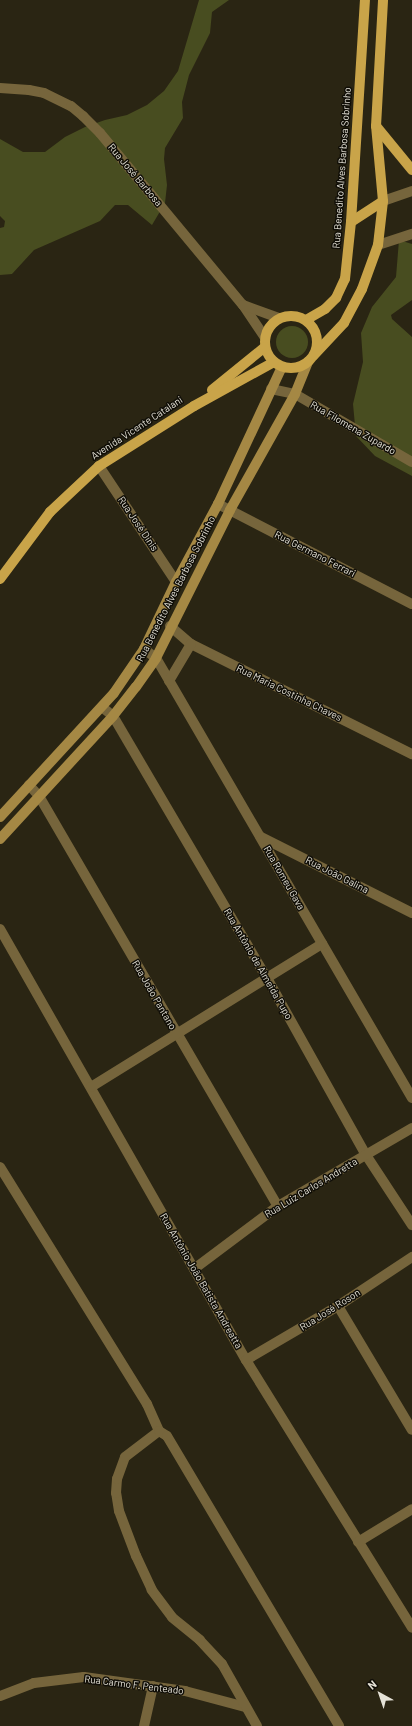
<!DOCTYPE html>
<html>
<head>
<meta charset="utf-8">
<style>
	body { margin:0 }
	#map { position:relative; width:412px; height:1726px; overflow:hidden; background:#2a2513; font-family:Barlow,sans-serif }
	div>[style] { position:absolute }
	.green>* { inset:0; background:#484d20 }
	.round { border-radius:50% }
	.street>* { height:10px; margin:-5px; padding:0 5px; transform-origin:5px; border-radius:5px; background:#76653c }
	.secondary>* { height:10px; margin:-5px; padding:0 5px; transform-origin:5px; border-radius:5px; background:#a58844 }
	.primary>* { height:10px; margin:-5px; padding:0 5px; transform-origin:5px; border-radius:5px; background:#c9a449 }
	.primary>.ring { margin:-5px; padding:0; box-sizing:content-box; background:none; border:10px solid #c9a449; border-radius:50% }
	span { translate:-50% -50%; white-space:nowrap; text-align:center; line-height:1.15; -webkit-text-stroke:3px #100e07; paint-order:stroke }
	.street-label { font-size:10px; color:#e5e2d7 }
	.north { position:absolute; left:360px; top:1674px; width:40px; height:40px; -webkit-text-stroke:3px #100e07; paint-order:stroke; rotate:320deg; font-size:11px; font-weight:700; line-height:16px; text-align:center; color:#e5e2d7 }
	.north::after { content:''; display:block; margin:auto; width:14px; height:18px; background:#e5e2d7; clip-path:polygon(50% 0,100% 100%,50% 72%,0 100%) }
</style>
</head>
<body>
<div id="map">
	<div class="green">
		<i style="clip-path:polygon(199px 0,229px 0,212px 12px,210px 33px,189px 75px,182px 102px,183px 118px,165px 148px,164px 159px,167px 185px,165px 203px,152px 225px,128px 205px,115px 205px,100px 221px,34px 250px,12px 274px,0 275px,0 228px,4px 227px,5px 221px,0 216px,0 139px,23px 152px,45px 152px,65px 137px,85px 127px,105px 120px,127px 115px,147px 105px,164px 91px,178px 71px)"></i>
		<i style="clip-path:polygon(399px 240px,412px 244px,412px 300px,391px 315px,392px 319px,412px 337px,412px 476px,375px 456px,356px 436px,353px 404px,363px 362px,361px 333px,372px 307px,396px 277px)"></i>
		<i class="round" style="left:276px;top:326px;width:32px;height:32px"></i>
	</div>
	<div class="street">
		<i style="left:0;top:88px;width:29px;rotate:4deg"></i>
		<i style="left:29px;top:90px;width:15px;rotate:11deg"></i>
		<i style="left:44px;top:93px;width:30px;rotate:26deg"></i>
		<i style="left:71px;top:106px;width:16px;rotate:40deg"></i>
		<i style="left:83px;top:116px;width:24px;rotate:45deg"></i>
		<i style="left:100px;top:133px;width:224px;rotate:50.3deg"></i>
		<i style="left:243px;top:305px;width:40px;rotate:56deg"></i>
		<i style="left:383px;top:201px;width:31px;rotate:-19deg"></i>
		<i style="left:378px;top:245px;width:36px;rotate:-18deg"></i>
		<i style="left:243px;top:305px;width:38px;rotate:20deg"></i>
		<i style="left:271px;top:389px;width:25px;rotate:12deg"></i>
		<i style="left:295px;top:394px;width:135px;rotate:30.2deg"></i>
		<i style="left:99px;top:466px;width:139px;rotate:56.4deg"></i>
		<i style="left:218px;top:504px;width:218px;rotate:27.3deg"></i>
		<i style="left:170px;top:626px;width:28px;rotate:41deg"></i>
		<i style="left:191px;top:644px;width:247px;rotate:26.5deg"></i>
		<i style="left:144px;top:649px;width:15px;rotate:37deg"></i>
		<i style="left:156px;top:658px;width:509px;rotate:59.81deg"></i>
		<i style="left:169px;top:681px;width:43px;rotate:-59.3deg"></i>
		<i style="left:102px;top:707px;width:14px;rotate:39deg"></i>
		<i style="left:113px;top:716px;width:304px;rotate:59.6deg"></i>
		<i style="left:267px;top:978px;width:203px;rotate:60.8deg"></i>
		<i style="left:366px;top:1155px;width:84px;rotate:56.7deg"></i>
		<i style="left:29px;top:785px;width:15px;rotate:48deg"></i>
		<i style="left:39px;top:796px;width:475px;rotate:59.8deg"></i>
		<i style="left:261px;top:837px;width:169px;rotate:26.7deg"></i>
		<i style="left:0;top:929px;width:496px;rotate:60.3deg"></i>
		<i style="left:246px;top:1360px;width:315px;rotate:58.2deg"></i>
		<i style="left:91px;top:1087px;width:272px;rotate:-31.8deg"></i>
		<i style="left:0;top:1167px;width:279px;rotate:58.2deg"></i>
		<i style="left:147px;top:1404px;width:30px;rotate:66deg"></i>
		<i style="left:194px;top:1269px;width:105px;rotate:-36.9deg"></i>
		<i style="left:278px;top:1206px;width:155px;rotate:-30.2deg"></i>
		<i style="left:338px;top:1306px;width:144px;rotate:59.2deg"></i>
		<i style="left:246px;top:1360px;width:107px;rotate:-30.4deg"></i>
		<i style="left:338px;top:1306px;width:89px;rotate:-33.5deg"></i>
		<i style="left:358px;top:1542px;width:63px;rotate:-31.4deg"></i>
		<i style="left:0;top:1696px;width:36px;rotate:-21deg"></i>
		<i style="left:34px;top:1683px;width:50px;rotate:-6.8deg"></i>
		<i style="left:84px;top:1677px;width:102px;rotate:7.9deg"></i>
		<i style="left:185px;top:1691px;width:62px;rotate:14.9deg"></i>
		<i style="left:144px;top:1726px;width:41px;rotate:-77.3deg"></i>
		<i style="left:257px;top:1726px;width:71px;rotate:-119.4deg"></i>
		<i style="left:222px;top:1664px;width:33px;rotate:-133deg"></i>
		<i style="left:200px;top:1640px;width:36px;rotate:-141deg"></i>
		<i style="left:172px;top:1617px;width:34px;rotate:-127deg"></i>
		<i style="left:152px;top:1590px;width:38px;rotate:-115deg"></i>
		<i style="left:136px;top:1556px;width:48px;rotate:-110.7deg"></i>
		<i style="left:119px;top:1511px;width:18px;rotate:-99deg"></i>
		<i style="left:116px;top:1493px;width:14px;rotate:-86deg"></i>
		<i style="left:117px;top:1479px;width:23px;rotate:-70deg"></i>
		<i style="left:125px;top:1457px;width:43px;rotate:-37.4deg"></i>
		<i style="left:159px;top:1431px;width:9px;rotate:32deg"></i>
		<i style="left:167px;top:1436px;width:337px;rotate:59.3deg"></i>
	</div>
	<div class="secondary">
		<i style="left:0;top:817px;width:168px;rotate:-47.4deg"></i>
		<i style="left:114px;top:693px;width:53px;rotate:-55.7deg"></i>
		<i style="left:144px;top:649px;width:74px;rotate:-64.5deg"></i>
		<i style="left:176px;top:582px;width:89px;rotate:-61.7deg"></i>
		<i style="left:218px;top:504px;width:151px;rotate:-65deg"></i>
		<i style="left:0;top:839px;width:167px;rotate:-47.4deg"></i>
		<i style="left:113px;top:716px;width:37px;rotate:-52deg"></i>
		<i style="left:136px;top:687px;width:35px;rotate:-55deg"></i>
		<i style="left:156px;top:658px;width:165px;rotate:-63.4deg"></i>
		<i style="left:230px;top:510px;width:133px;rotate:-60.7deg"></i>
		<i style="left:295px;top:394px;width:35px;rotate:-68deg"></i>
	</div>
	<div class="primary">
		<i style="left:376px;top:126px;width:57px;rotate:50.7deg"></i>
		<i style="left:351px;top:222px;width:38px;rotate:-33deg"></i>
		<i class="ring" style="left:265px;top:316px;width:42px;height:42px"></i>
		<i style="left:306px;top:320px;width:22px;rotate:-30deg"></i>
		<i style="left:325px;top:309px;width:16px;rotate:-45deg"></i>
		<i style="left:336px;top:298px;width:21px;rotate:-65deg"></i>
		<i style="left:345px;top:279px;width:57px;rotate:-84deg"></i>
		<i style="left:351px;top:222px;width:222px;rotate:-86.4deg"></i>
		<i style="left:314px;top:355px;width:44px;rotate:-46.8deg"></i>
		<i style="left:344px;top:323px;width:38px;rotate:-62deg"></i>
		<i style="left:362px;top:289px;width:47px;rotate:-70deg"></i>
		<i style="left:378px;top:245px;width:44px;rotate:-83.5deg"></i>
		<i style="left:383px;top:201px;width:75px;rotate:-95.3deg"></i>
		<i style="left:376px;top:126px;width:126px;rotate:-86.8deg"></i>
		<i style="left:212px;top:390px;width:68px;rotate:-39.1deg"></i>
		<i style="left:0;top:579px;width:84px;rotate:-53.3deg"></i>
		<i style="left:50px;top:512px;width:67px;rotate:-43.2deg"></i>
		<i style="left:99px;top:466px;width:112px;rotate:-32.3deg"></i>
		<i style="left:194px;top:406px;width:91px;rotate:-28.8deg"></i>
	</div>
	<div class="street-label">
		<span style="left:342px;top:168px;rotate:-86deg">Rua Benedito Alves Barbosa Sobrinho</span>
		<span style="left:135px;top:175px;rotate:50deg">Rua José Barbosa</span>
		<span style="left:137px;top:428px;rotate:-33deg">Avenida Vicente Catalani</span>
		<span style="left:353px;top:428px;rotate:30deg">Rua Filomena Zupardo</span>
		<span style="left:138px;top:524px;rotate:56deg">Rua José Dinis</span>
		<span style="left:315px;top:554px;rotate:27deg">Rua Germano Ferrari</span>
		<span style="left:176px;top:589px;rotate:-63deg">Rua Benedito Alves Barbosa Sobrinho</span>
		<span style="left:289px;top:693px;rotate:26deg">Rua Maria Costinha Chaves</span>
		<span style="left:337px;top:875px;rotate:27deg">Rua João Galina</span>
		<span style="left:284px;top:878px;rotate:60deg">Rua Romeu Gava</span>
		<span style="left:258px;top:964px;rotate:60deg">Rua Antônio de Almeida Pupo</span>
		<span style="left:154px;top:995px;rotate:60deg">Rua João Pantano</span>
		<span style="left:311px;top:1188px;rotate:-31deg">Rua Luiz Carlos Andretta</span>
		<span style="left:201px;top:1281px;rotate:60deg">Rua Antônio João Batista Andreatta</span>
		<span style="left:330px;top:1310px;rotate:-32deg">Rua José Roson</span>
		<span style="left:134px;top:1685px;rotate:7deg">Rua Carmo F. Penteado</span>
	</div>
	<div class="north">N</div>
</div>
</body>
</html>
